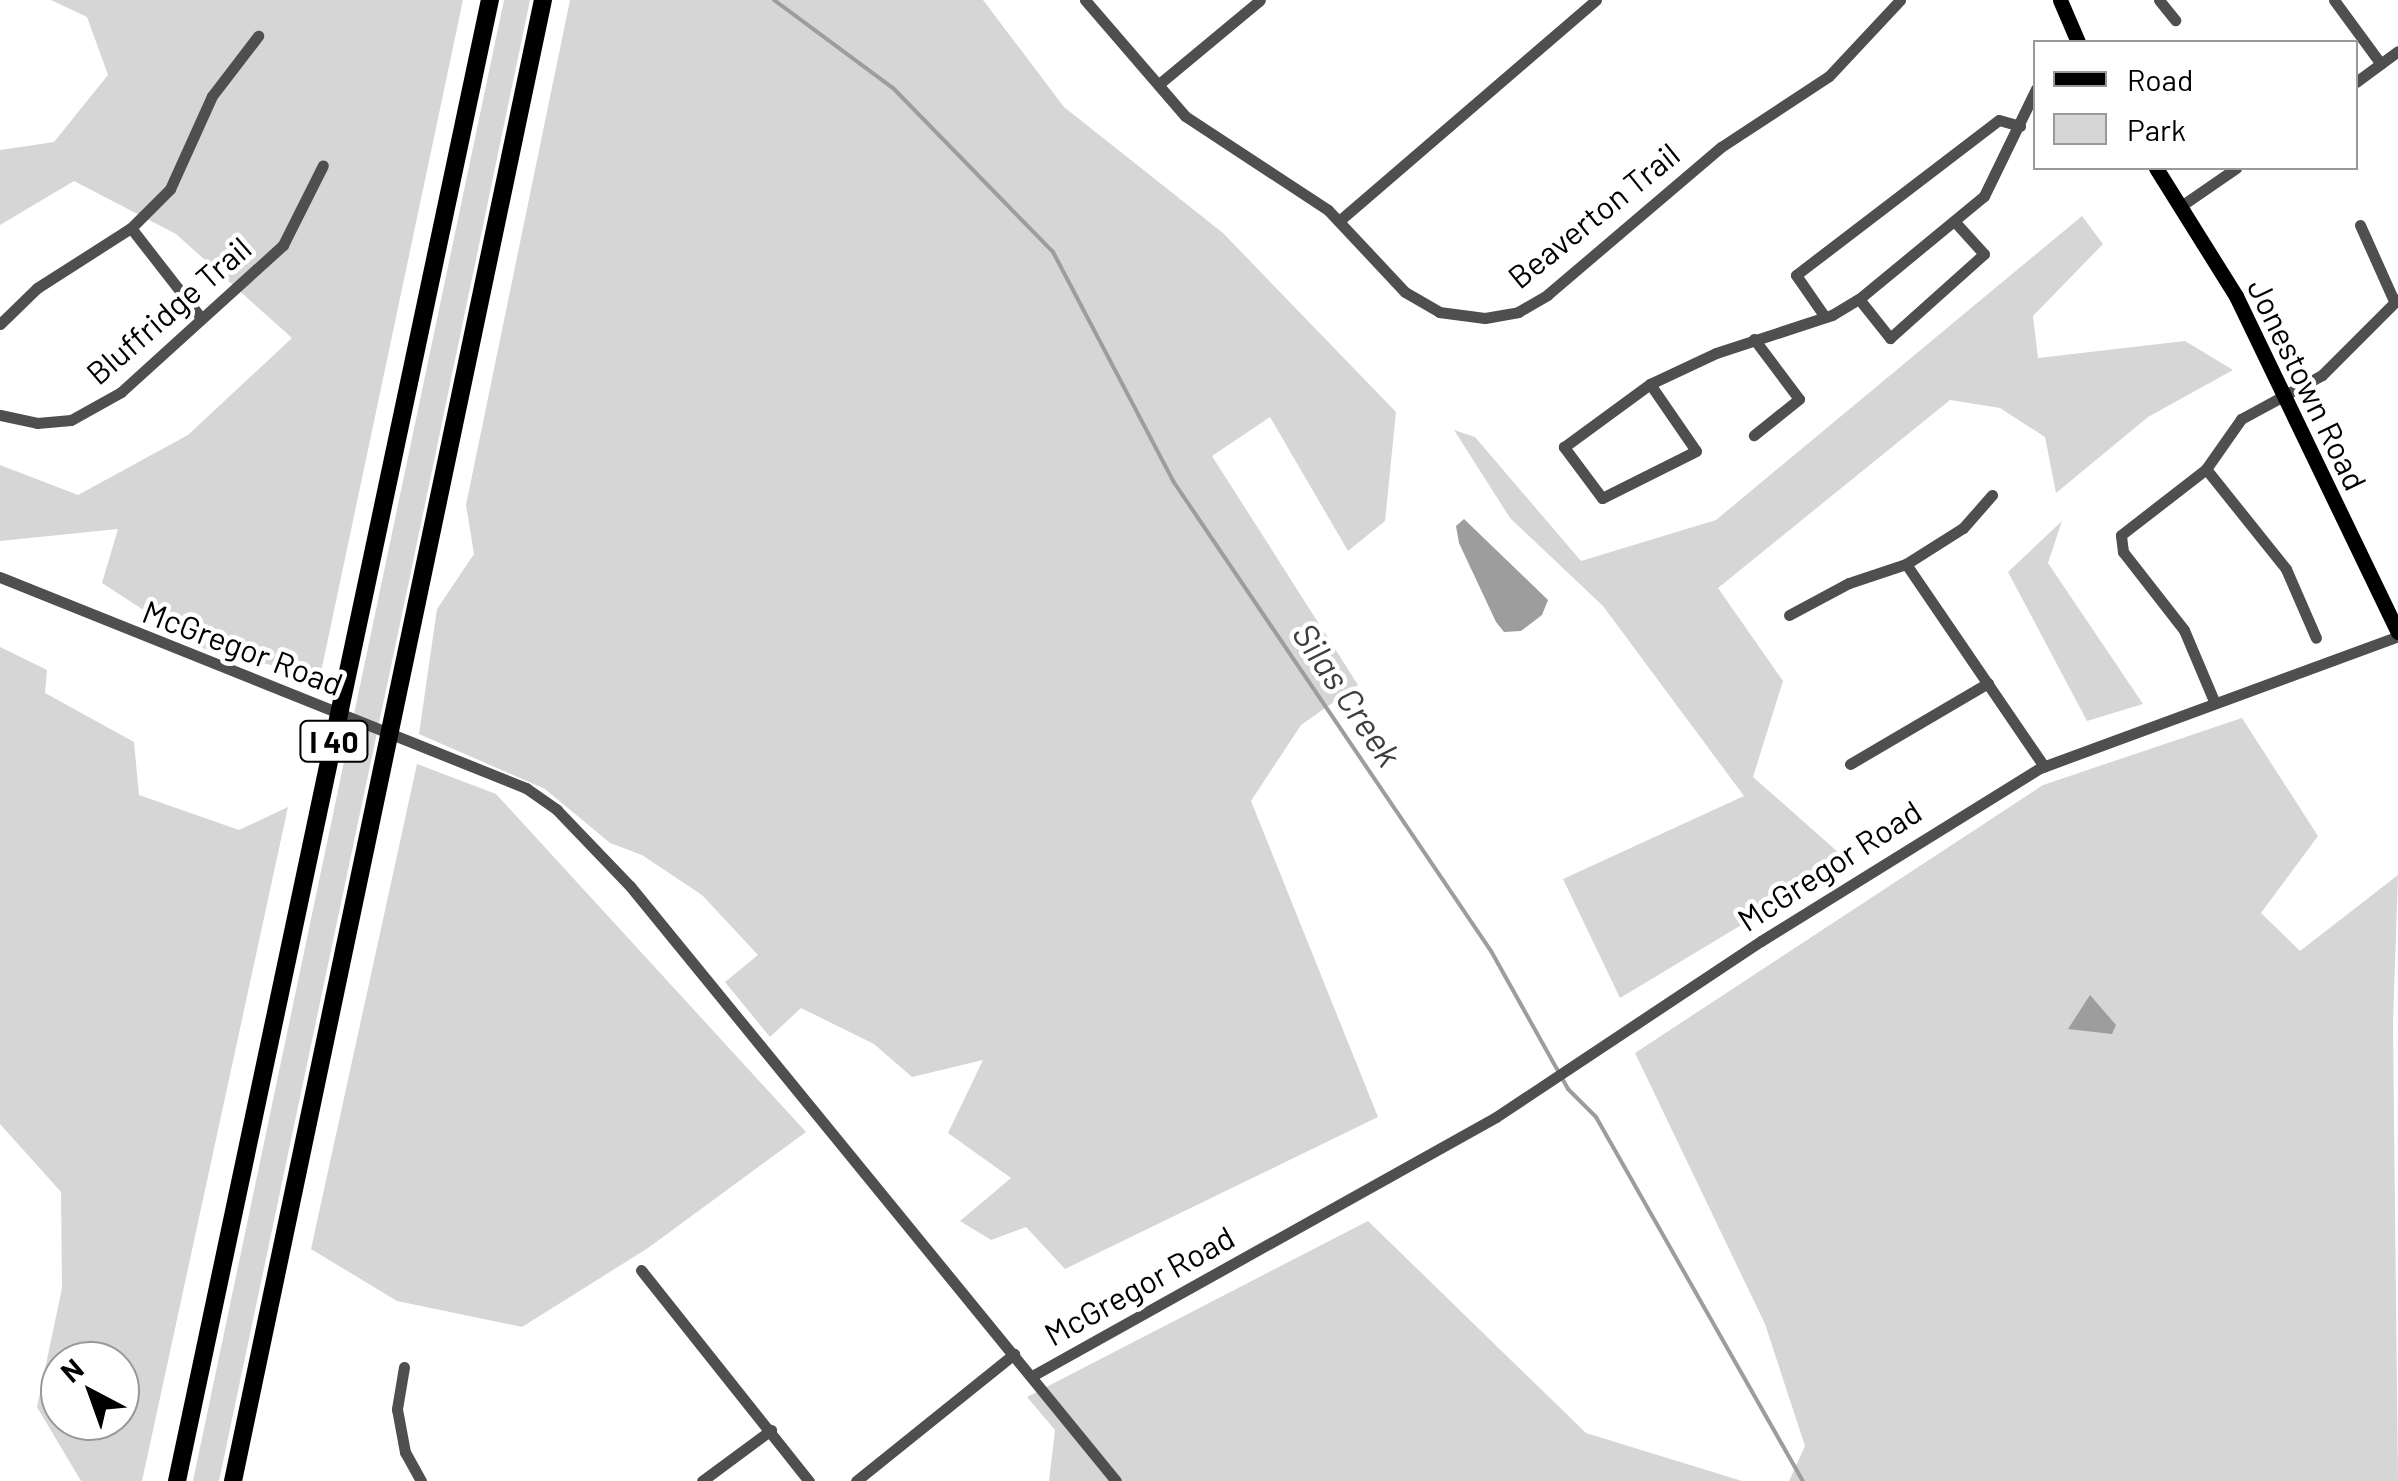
<!DOCTYPE html>
<html>
<head>
<meta charset="utf-8">
<style>
	body { margin:0 }
	#map { position:relative; width:2398px; height:1481px; overflow:hidden; background:#fff; font-family:Barlow,sans-serif }
	div>[style] { position:absolute }
	.green>* { inset:0; background:#d6d6d6 }
	.water>* { inset:0; background:#9d9d9d }
	.stream>* { height:4px; margin:-2px; padding:0 2px; transform-origin:2px; border-radius:2px; background:#9d9d9d }
	.minor>* { height:11px; margin:-5.5px; padding:0 5.5px; transform-origin:5.5px; border-radius:5.5px; background:#4f4f4f }
	.major>* { height:15px; margin:-7.5px; padding:0 7.5px; transform-origin:7.5px; border-radius:7.5px; background:#000 }
	.highway>* { height:18px; margin:-9px; padding:0 9px; transform-origin:9px; border-radius:9px; background:#000 }
	span { translate:-50% -50%; white-space:nowrap; text-align:center; line-height:1.15; -webkit-text-stroke:9px #fff; paint-order:stroke }
	.shield-label span { padding:2px 8px; background:#fff; border:2px solid; border-radius:8px; -webkit-text-stroke-width:0 }
	.shield-label { font-size:30px; color:#000; font-weight:700 }
	.street-label { font-size:32px; color:#000 }
	.water-label { font-size:35px; color:#3e3e3e; font-style:italic }
	.legend { position:absolute; left:2033px; top:40px; width:325px; height:130px; box-sizing:border-box; background:#fff; border:2px solid #999; margin:0; padding:12px 18px; list-style:none; font-size:30px; color:#000 }
	.legend li { display:flex; align-items:center; gap:20px; height:50px }
	.legend b { width:50px; border:2px solid #999 }
	.north { position:absolute; left:40px; top:1341px; width:100px; height:100px; box-sizing:border-box; background:#fff; border:2px solid #999; border-radius:50%; rotate:319deg; font-size:28px; font-weight:700; line-height:40px; text-align:center; color:#000 }
	.north::after { content:''; display:block; margin:auto; width:35px; height:45px; background:#000; clip-path:polygon(50% 0,100% 100%,50% 72%,0 100%) }
</style>
</head>
<body>
<div id="map">
	<div class="green">
		<i style="clip-path:polygon(51px 0,463px 0,320px 677px,202px 648px,102px 583px,118px 529px,0 541px,0 465px,78px 495px,188px 435px,292px 338px,176px 234px,74px 181px,0 225px,0 150px,54px 142px,108px 75px,87px 17px)"></i>
		<i style="clip-path:polygon(504px 0,530px 0,409px 581px,219px 1481px,193px 1481px)"></i>
		<i style="clip-path:polygon(570px 0,983px 0,1064px 107px,1223px 233px,1396px 412px,1385px 521px,1348px 551px,1270px 417px,1212px 456px,1358px 685px,1301px 725px,1251px 801px,1378px 1117px,1065px 1269px,1026px 1227px,991px 1240px,960px 1221px,1011px 1178px,948px 1133px,983px 1060px,912px 1077px,874px 1044px,801px 1008px,770px 1037px,725px 982px,758px 955px,702px 895px,642px 855px,610px 843px,545px 789px,419px 734px,437px 609px,474px 554px,466px 505px)"></i>
		<i style="clip-path:polygon(2082px 216px,2103px 244px,2033px 316px,2038px 358px,2185px 341px,2233px 370px,2148px 417px,2056px 493px,2045px 437px,2000px 408px,1950px 400px,1718px 588px,1783px 681px,1753px 777px,1848px 861px,1620px 998px,1563px 879px,1744px 796px,1603px 606px,1510px 518px,1454px 430px,1475px 437px,1581px 561px,1716px 520px)"></i>
		<i style="clip-path:polygon(2062px 521px,2048px 563px,2143px 704px,2087px 721px,2008px 572px)"></i>
		<i style="clip-path:polygon(evenodd,0 647px,47px 670px,45px 693px,134px 742px,139px 795px,239px 830px,288px 807px,142px 1481px,81px 1481px,37px 1407px,62px 1288px,61px 1192px,0 1124px,0 647px,60px 1361px,120px 1361px,120px 1421px,60px 1421px,60px 1361px)"></i>
		<i style="clip-path:polygon(2242px 718px,2318px 836px,2261px 913px,2300px 951px,2398px 875px,2393px 1024px,2398px 1481px,1789px 1481px,1805px 1446px,1765px 1324px,1635px 1053px,2043px 785px)"></i>
		<i style="clip-path:polygon(417px 764px,496px 794px,806px 1132px,648px 1248px,522px 1327px,397px 1301px,311px 1249px)"></i>
		<i style="clip-path:polygon(1368px 1221px,1586px 1433px,1742px 1481px,1049px 1481px,1055px 1430px,1027px 1397px)"></i>
	</div>
	<div class="water">
		<i style="clip-path:polygon(1464px 519px,1548px 600px,1542px 615px,1521px 631px,1504px 632px,1496px 622px,1459px 543px,1456px 526px)"></i>
		<i style="clip-path:polygon(2090px 995px,2116px 1025px,2112px 1034px,2068px 1029px)"></i>
	</div>
	<div class="stream">
		<i style="left:774px;top:0;width:148px;rotate:36.5deg"></i>
		<i style="left:893px;top:88px;width:229px;rotate:45.7deg"></i>
		<i style="left:1053px;top:252px;width:259px;rotate:62.3deg"></i>
		<i style="left:1173px;top:481px;width:567px;rotate:55.92deg"></i>
		<i style="left:1491px;top:951px;width:158px;rotate:60.8deg"></i>
		<i style="left:1568px;top:1089px;width:40px;rotate:45deg"></i>
		<i style="left:1596px;top:1117px;width:419px;rotate:60.4deg"></i>
	</div>
	<div class="minor">
		<i style="left:1085px;top:0;width:153px;rotate:49.2deg"></i>
		<i style="left:1185px;top:116px;width:171px;rotate:33.3deg"></i>
		<i style="left:1328px;top:210px;width:112px;rotate:46.8deg"></i>
		<i style="left:1405px;top:292px;width:39px;rotate:30deg"></i>
		<i style="left:1439px;top:312px;width:46px;rotate:7.4deg"></i>
		<i style="left:1485px;top:318px;width:34px;rotate:-10deg"></i>
		<i style="left:1518px;top:312px;width:34px;rotate:-30deg"></i>
		<i style="left:1547px;top:295px;width:228px;rotate:-40.4deg"></i>
		<i style="left:1721px;top:147px;width:129px;rotate:-33.3deg"></i>
		<i style="left:1829px;top:76px;width:104px;rotate:-46.9deg"></i>
		<i style="left:2159px;top:0;width:26px;rotate:51deg"></i>
		<i style="left:2334px;top:0;width:79px;rotate:53.7deg"></i>
		<i style="left:2356px;top:82px;width:52px;rotate:-36.4deg"></i>
		<i style="left:1159px;top:84px;width:131px;rotate:-39.7deg"></i>
		<i style="left:2181px;top:206px;width:67px;rotate:-34.6deg"></i>
		<i style="left:1339px;top:221px;width:339px;rotate:-40.7deg"></i>
		<i style="left:2360px;top:225px;width:83px;rotate:65.9deg"></i>
		<i style="left:131px;top:228px;width:114px;rotate:52.1deg"></i>
		<i style="left:1859px;top:299px;width:50px;rotate:51.5deg"></i>
		<i style="left:1890px;top:338px;width:126px;rotate:-41.8deg"></i>
		<i style="left:1984px;top:254px;width:43px;rotate:-132.2deg"></i>
		<i style="left:1825px;top:317px;width:51px;rotate:-124.6deg"></i>
		<i style="left:1796px;top:275px;width:255px;rotate:-37.4deg"></i>
		<i style="left:1999px;top:120px;width:22px;rotate:16deg"></i>
		<i style="left:0;top:324px;width:52px;rotate:-44.2deg"></i>
		<i style="left:37px;top:288px;width:112px;rotate:-32.6deg"></i>
		<i style="left:131px;top:228px;width:55px;rotate:-45deg"></i>
		<i style="left:170px;top:189px;width:102px;rotate:-65.7deg"></i>
		<i style="left:212px;top:96px;width:76px;rotate:-52.5deg"></i>
		<i style="left:1754px;top:339px;width:75px;rotate:53.1deg"></i>
		<i style="left:1799px;top:399px;width:58px;rotate:141.3deg"></i>
		<i style="left:1650px;top:384px;width:73px;rotate:-25.2deg"></i>
		<i style="left:1716px;top:353px;width:122px;rotate:-18.1deg"></i>
		<i style="left:1832px;top:315px;width:31px;rotate:-31deg"></i>
		<i style="left:1859px;top:299px;width:162px;rotate:-39.5deg"></i>
		<i style="left:1984px;top:196px;width:119px;rotate:-64.1deg"></i>
		<i style="left:1650px;top:384px;width:81px;rotate:55.5deg"></i>
		<i style="left:1696px;top:451px;width:105px;rotate:153.4deg"></i>
		<i style="left:1602px;top:498px;width:64px;rotate:-126.7deg"></i>
		<i style="left:1564px;top:447px;width:107px;rotate:-36.2deg"></i>
		<i style="left:0;top:415px;width:38px;rotate:12deg"></i>
		<i style="left:37px;top:423px;width:34px;rotate:-5deg"></i>
		<i style="left:71px;top:420px;width:57px;rotate:-29.2deg"></i>
		<i style="left:121px;top:392px;width:219px;rotate:-42.2deg"></i>
		<i style="left:283px;top:245px;width:89px;rotate:-63.4deg"></i>
		<i style="left:2206px;top:469px;width:128px;rotate:51.3deg"></i>
		<i style="left:2286px;top:569px;width:75px;rotate:66.5deg"></i>
		<i style="left:1906px;top:564px;width:245px;rotate:55.7deg"></i>
		<i style="left:0;top:577px;width:567px;rotate:21.86deg"></i>
		<i style="left:526px;top:788px;width:38px;rotate:35deg"></i>
		<i style="left:557px;top:810px;width:105px;rotate:46.2deg"></i>
		<i style="left:630px;top:886px;width:768px;rotate:50.76deg"></i>
		<i style="left:1789px;top:615px;width:68px;rotate:-28.1deg"></i>
		<i style="left:1849px;top:583px;width:60px;rotate:-18.4deg"></i>
		<i style="left:1906px;top:564px;width:67px;rotate:-32.3deg"></i>
		<i style="left:1963px;top:528px;width:44px;rotate:-48.7deg"></i>
		<i style="left:2214px;top:701px;width:77px;rotate:-112.9deg"></i>
		<i style="left:2184px;top:630px;width:99px;rotate:-128deg"></i>
		<i style="left:2123px;top:552px;width:17px;rotate:-97deg"></i>
		<i style="left:2121px;top:535px;width:108px;rotate:-37.8deg"></i>
		<i style="left:2206px;top:469px;width:61px;rotate:-55deg"></i>
		<i style="left:2241px;top:419px;width:92px;rotate:-28.5deg"></i>
		<i style="left:2322px;top:375px;width:107px;rotate:-45deg"></i>
		<i style="left:1850px;top:764px;width:160px;rotate:-30.4deg"></i>
		<i style="left:641px;top:1270px;width:270px;rotate:51.5deg"></i>
		<i style="left:404px;top:1367px;width:43px;rotate:99.5deg"></i>
		<i style="left:397px;top:1409px;width:44px;rotate:79.5deg"></i>
		<i style="left:405px;top:1452px;width:33px;rotate:61deg"></i>
		<i style="left:1032px;top:1376px;width:531px;rotate:-29.17deg"></i>
		<i style="left:1496px;top:1117px;width:318px;rotate:-33.6deg"></i>
		<i style="left:1761px;top:941px;width:328px;rotate:-31.8deg"></i>
		<i style="left:2040px;top:768px;width:382px;rotate:-20.2deg"></i>
		<i style="left:702px;top:1481px;width:86px;rotate:-36.5deg"></i>
		<i style="left:856px;top:1481px;width:203px;rotate:-38.8deg"></i>
	</div>
	<div class="major">
		<i style="left:2060px;top:0;width:46px;rotate:66.8deg"></i>
		<i style="left:2156px;top:168px;width:151px;rotate:58deg"></i>
		<i style="left:2236px;top:296px;width:373px;rotate:64.3deg"></i>
	</div>
	<div class="highway">
		<i style="left:177px;top:1481px;width:1514px;rotate:-78.07deg"></i>
		<i style="left:233px;top:1481px;width:1513px;rotate:-78.18deg"></i>
	</div>
	<div class="shield-label">
		<span style="left:334px;top:741px">I 40</span>
	</div>
	<div class="street-label">
		<span style="left:1593px;top:215px;rotate:-39deg">Beaverton Trail</span>
		<span style="left:168px;top:310px;rotate:-41deg">Bluffridge Trail</span>
		<span style="left:2308px;top:384px;rotate:64deg">Jonestown Road</span>
		<span style="left:243px;top:647px;rotate:21deg">McGregor Road</span>
		<span style="left:1829px;top:865px;rotate:-33deg">McGregor Road</span>
		<span style="left:1139px;top:1285px;rotate:-29deg">McGregor Road</span>
	</div>
	<div class="water-label">
		<span style="left:1348px;top:694px;rotate:56deg">Silas Creek</span>
	</div>
	<ul class="legend">
	<li><b style="height:12px;background:#000"></b>Road</li>
	<li><b style="height:28px;background:#d6d6d6"></b>Park</li>
	</ul>
	<div class="north">N</div>
</div>
</body>
</html>
